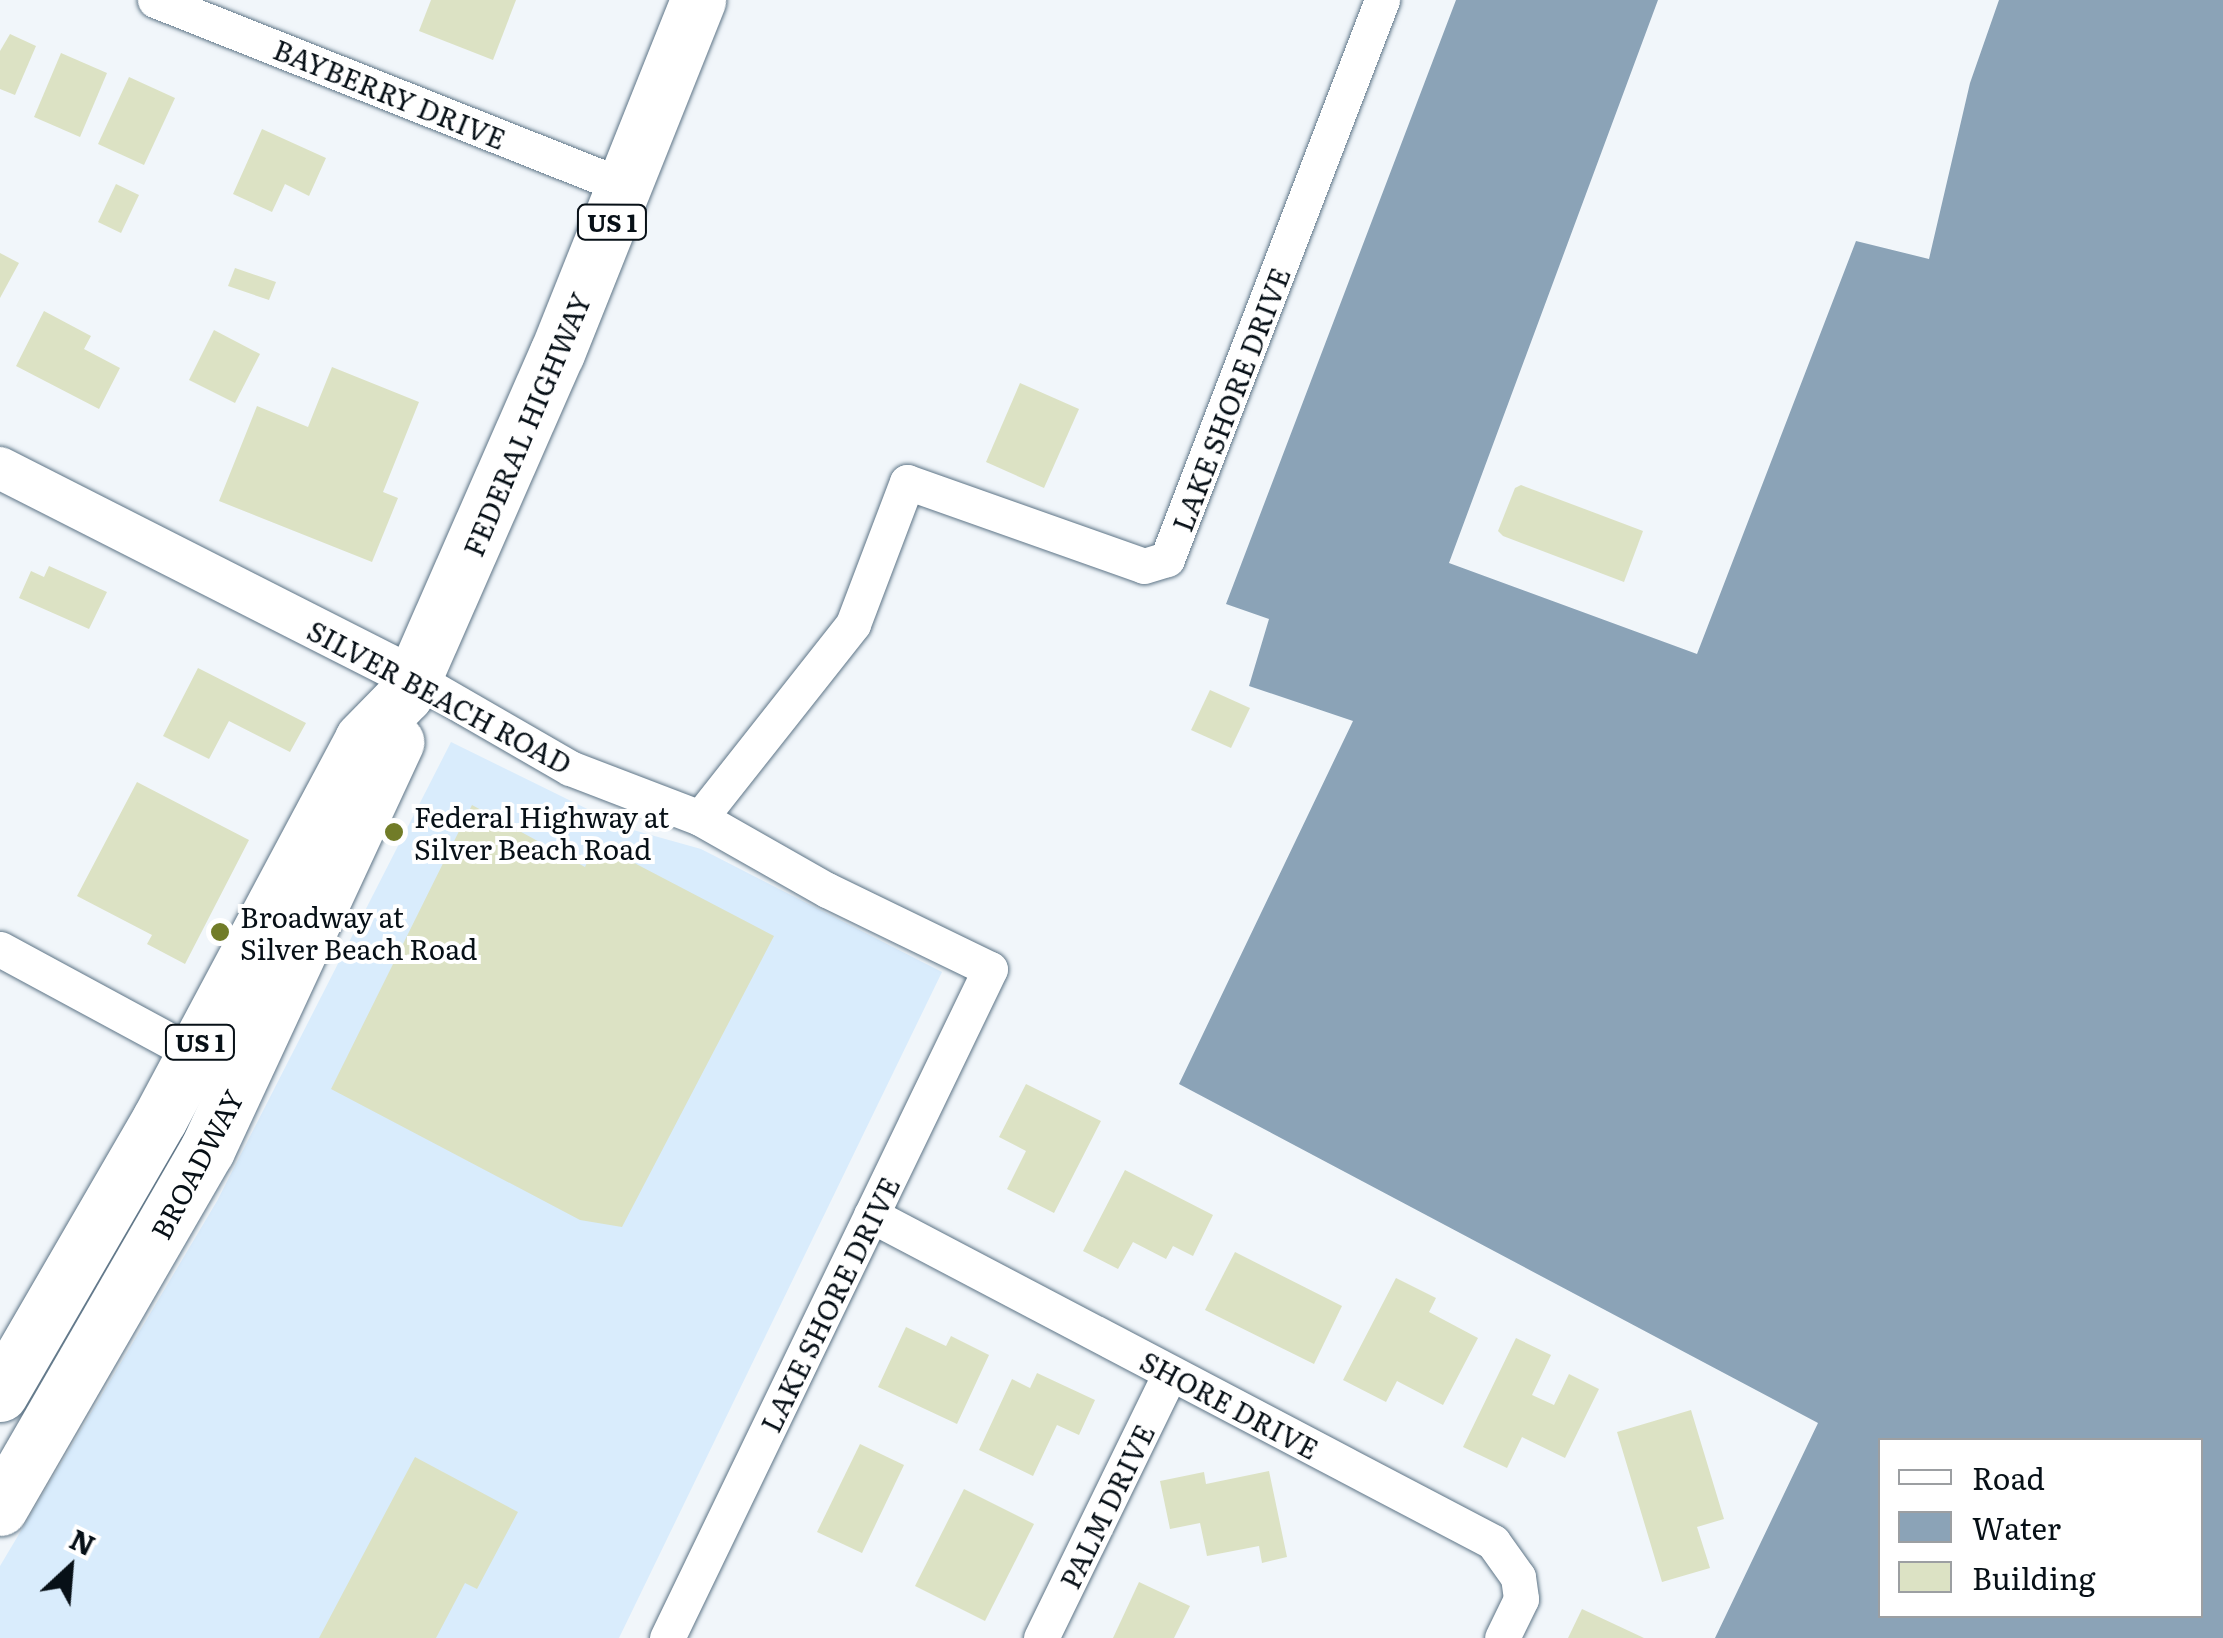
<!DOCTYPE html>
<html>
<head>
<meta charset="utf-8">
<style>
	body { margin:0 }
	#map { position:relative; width:2223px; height:1638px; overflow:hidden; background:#f1f6fa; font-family:Literata,serif }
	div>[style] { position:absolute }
	.built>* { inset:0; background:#d9ecfc }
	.water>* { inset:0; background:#8ba3b7 }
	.building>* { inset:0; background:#dce2c4 }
	.roads { filter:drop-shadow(0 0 2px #5e7587) drop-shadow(0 0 2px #5e7587) }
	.minor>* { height:35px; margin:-17.5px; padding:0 17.5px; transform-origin:17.5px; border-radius:17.5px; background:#fff }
	.tertiary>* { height:42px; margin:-21px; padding:0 21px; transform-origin:21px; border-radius:21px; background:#fff }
	.primary>* { height:55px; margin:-27.5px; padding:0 27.5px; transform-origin:27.5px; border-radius:27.5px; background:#fff }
	.dots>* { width:28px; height:28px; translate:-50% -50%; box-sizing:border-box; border:5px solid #fff; border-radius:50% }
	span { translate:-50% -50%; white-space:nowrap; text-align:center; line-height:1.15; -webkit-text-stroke:8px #fff; paint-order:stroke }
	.shield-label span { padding:2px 8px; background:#fff; border:2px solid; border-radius:8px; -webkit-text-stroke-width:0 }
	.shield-label { font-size:25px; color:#071017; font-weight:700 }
	.street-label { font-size:28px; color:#071017 }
	.poi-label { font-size:28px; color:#071017 }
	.left { translate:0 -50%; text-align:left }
	.legend { position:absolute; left:1878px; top:1438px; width:325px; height:180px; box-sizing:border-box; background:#fff; border:2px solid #9c9fa2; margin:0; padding:12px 18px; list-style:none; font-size:30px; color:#071017 }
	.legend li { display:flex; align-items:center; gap:20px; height:50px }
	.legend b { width:50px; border:2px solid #9c9fa2 }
	.north { position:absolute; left:20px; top:1518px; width:100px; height:100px; -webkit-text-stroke:8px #fff; paint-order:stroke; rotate:26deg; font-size:28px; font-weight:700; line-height:40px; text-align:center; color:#071017 }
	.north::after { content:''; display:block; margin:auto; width:35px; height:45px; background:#071017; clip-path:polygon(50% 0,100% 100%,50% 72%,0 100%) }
</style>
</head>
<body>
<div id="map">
	<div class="built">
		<i style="clip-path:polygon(451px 742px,626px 828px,701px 849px,942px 972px,619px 1638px,0 1638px,0 1566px,217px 1201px)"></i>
	</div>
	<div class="water">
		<i style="clip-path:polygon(evenodd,1456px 0,1658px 0,1449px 563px,1697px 654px,1856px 241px,1929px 259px,1970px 83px,1999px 0,2223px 0,2223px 1638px,1715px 1638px,1818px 1423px,1179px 1084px,1353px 721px,1249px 686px,1269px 619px,1226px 604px,1456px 0,1880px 1440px,2200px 1440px,2200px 1616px,1880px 1616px,1880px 1440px)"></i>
	</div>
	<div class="building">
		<i style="clip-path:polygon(431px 0,516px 0,493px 60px,419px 31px)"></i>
		<i style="clip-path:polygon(10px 34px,36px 46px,15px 95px,0 89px,0 51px)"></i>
		<i style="clip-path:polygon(61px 53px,107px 73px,80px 137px,34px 117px)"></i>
		<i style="clip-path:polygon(129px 77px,175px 98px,144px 165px,98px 144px)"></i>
		<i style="clip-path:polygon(262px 129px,326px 158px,309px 196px,285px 184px,272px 212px,233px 194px)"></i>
		<i style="clip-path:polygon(116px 184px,139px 195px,121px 233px,98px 222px)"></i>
		<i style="clip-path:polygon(0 253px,19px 263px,0 298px)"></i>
		<i style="clip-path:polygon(235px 268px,276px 282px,269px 300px,228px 286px)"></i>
		<i style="clip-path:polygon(44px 311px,91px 336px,84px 349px,120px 368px,99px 409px,16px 366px)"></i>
		<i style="clip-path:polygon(214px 330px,260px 354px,235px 403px,189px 380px)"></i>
		<i style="clip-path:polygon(332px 367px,419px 402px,383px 492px,398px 498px,372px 562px,219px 501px,257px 406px,308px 427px)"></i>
		<i style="clip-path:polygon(1020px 383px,1079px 409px,1044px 488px,986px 462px)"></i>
		<i style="clip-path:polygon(1521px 485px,1643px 531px,1624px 582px,1503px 536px,1498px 531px,1515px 488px)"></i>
		<i style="clip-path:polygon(49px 566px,107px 592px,89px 629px,19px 598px,31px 571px,44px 577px)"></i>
		<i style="clip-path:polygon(198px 668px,306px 723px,290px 752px,229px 721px,209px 759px,163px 736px)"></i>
		<i style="clip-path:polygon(1210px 690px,1250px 708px,1231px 748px,1191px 730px)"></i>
		<i style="clip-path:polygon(137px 782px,249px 840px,185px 964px,147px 944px,152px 935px,77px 896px)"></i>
		<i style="clip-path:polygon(472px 805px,585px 867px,596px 843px,774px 936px,622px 1227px,580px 1220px,331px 1089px)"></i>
		<i style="clip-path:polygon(1026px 1084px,1101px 1121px,1054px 1213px,1007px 1189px,1026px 1151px,999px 1137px)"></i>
		<i style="clip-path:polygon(1125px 1170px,1213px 1215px,1193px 1256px,1173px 1246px,1166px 1259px,1133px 1242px,1118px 1269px,1083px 1251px)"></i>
		<i style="clip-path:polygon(1235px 1252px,1342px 1306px,1314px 1364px,1205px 1310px)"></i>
		<i style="clip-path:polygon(1396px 1278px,1436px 1298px,1429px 1312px,1478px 1338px,1443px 1405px,1397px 1381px,1386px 1402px,1343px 1380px)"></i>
		<i style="clip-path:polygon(906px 1327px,946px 1346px,951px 1336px,989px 1355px,957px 1424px,878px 1387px)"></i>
		<i style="clip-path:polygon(1516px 1338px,1551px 1355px,1532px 1395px,1554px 1405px,1569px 1374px,1599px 1389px,1565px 1458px,1522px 1437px,1507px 1468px,1463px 1447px)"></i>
		<i style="clip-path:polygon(1037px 1373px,1095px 1400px,1079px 1435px,1057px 1425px,1033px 1476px,979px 1450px,1012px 1379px,1030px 1388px)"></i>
		<i style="clip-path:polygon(1691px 1410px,1724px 1519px,1697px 1527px,1710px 1568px,1662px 1582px,1617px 1432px)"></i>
		<i style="clip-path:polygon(860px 1444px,904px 1465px,862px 1553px,817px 1532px)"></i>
		<i style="clip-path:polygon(415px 1457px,518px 1512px,477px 1589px,465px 1583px,436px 1638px,319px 1638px)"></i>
		<i style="clip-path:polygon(1269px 1471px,1287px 1557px,1262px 1563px,1259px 1546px,1207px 1556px,1200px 1523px,1170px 1529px,1160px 1481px,1204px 1472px,1206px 1484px)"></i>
		<i style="clip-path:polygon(964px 1489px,1034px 1524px,985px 1621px,915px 1586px)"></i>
		<i style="clip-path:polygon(1139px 1582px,1190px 1606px,1174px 1638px,1113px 1638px)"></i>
		<i style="clip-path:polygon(1582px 1609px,1644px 1638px,1568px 1638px)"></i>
	</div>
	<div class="roads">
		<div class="minor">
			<i style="left:155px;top:0;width:507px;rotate:21.65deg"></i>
			<i style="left:414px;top:678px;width:180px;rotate:30deg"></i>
			<i style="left:570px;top:768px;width:139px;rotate:21deg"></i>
			<i style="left:700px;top:818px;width:146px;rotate:29.6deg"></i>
			<i style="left:827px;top:890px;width:181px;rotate:25.9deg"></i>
			<i style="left:990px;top:969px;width:743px;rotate:115.77deg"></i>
			<i style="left:700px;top:818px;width:247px;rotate:-51.7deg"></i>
			<i style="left:853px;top:624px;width:152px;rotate:-69.2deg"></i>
			<i style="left:907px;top:482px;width:251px;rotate:19.5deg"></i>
			<i style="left:1144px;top:566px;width:24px;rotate:-17deg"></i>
			<i style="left:1167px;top:559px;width:599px;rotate:-68.96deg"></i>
			<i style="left:0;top:949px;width:221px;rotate:28.4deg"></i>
			<i style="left:871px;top:1215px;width:703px;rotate:27.73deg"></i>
			<i style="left:1493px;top:1542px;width:43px;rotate:54.5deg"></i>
			<i style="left:1518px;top:1577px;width:22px;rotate:82deg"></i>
			<i style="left:1521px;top:1599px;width:43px;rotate:116deg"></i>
			<i style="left:1041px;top:1638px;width:295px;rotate:-64deg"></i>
		</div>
		<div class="tertiary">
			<i style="left:0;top:468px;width:464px;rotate:26.9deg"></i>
		</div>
		<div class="primary">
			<i style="left:0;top:1394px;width:319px;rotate:-59.9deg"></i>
			<i style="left:160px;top:1118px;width:429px;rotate:-61.9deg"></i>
			<i style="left:362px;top:739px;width:62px;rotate:-45.7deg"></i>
			<i style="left:405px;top:695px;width:19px;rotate:-62deg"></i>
			<i style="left:414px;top:678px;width:355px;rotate:-66.3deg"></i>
			<i style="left:557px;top:353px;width:380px;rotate:-68.2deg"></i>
			<i style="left:0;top:1508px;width:414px;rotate:-60deg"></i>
			<i style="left:207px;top:1150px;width:450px;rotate:-65.1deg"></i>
		</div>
	</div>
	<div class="dots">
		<i style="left:394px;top:832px;background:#717c28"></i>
		<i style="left:220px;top:932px;background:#717c28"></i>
	</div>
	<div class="shield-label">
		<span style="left:612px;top:222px">US 1</span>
		<span style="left:200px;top:1042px">US 1</span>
	</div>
	<div class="street-label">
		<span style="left:390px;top:93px;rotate:22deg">BAYBERRY DRIVE</span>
		<span style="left:1230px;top:399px;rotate:-69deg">LAKE SHORE DRIVE</span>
		<span style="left:526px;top:424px;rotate:-67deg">FEDERAL HIGHWAY</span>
		<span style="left:440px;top:696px;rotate:28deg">SILVER BEACH ROAD</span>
		<span style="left:196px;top:1164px;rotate:-62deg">BROADWAY</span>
		<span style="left:829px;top:1304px;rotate:-64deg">LAKE SHORE DRIVE</span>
		<span style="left:1230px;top:1404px;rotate:28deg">SHORE DRIVE</span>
		<span style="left:1106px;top:1506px;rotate:-64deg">PALM DRIVE</span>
	</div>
	<div class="poi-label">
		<span class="left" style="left:414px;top:832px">Federal Highway at<br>Silver Beach Road</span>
		<span class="left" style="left:240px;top:932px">Broadway at<br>Silver Beach Road</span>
	</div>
	<ul class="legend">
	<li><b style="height:12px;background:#fff"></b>Road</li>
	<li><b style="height:28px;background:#8ba3b7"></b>Water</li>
	<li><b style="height:28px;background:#dce2c4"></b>Building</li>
	</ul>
	<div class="north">N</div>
</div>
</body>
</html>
